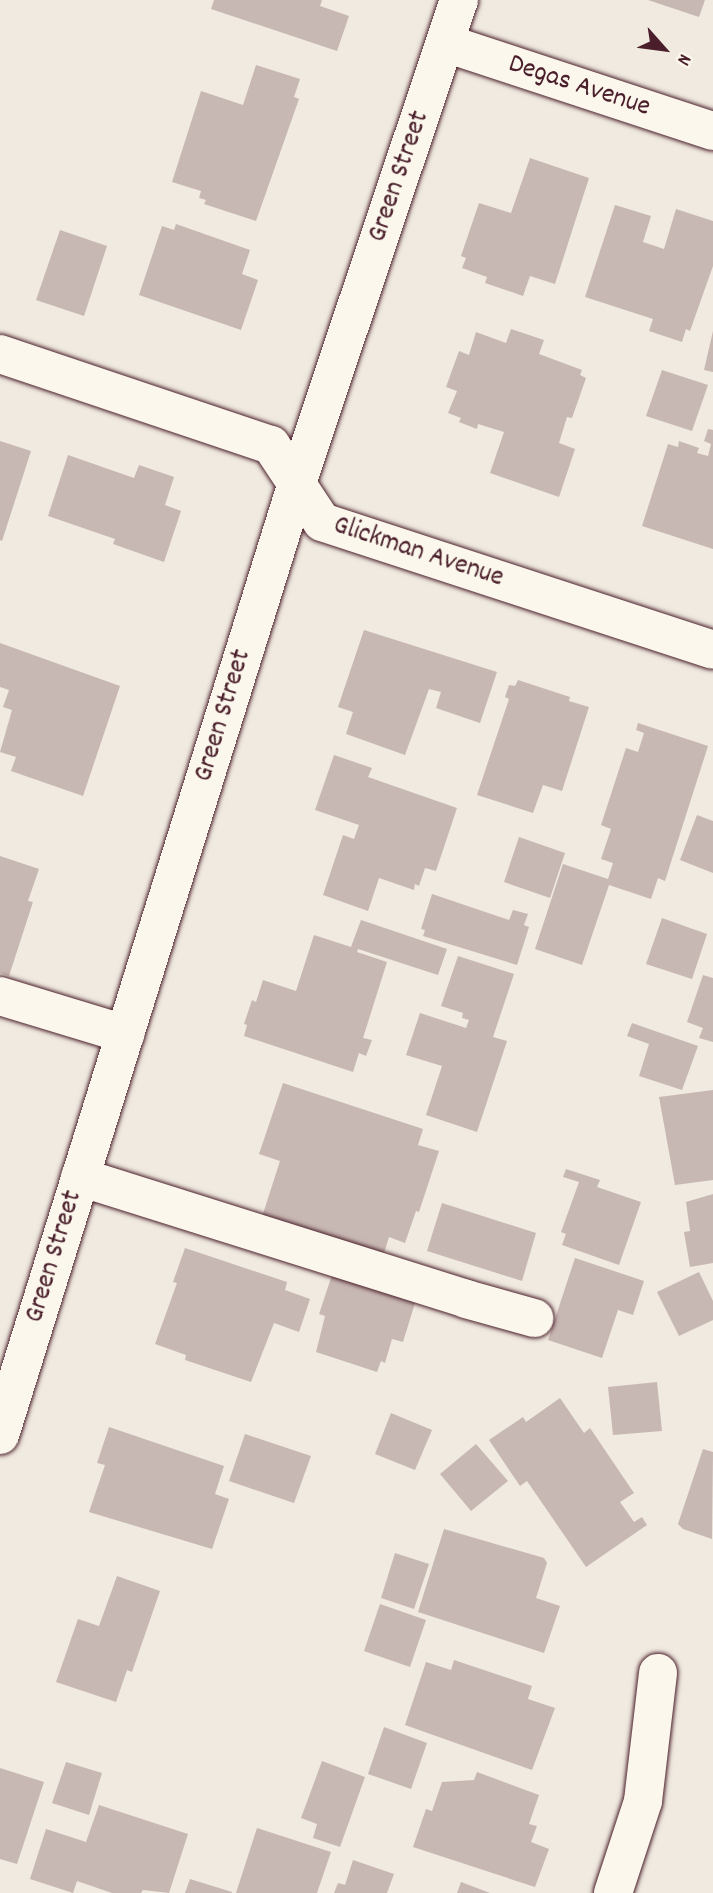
<!DOCTYPE html>
<html>
<head>
<meta charset="utf-8">
<style>
	body { margin:0 }
	#map { position:relative; width:713px; height:1893px; overflow:hidden; background:#f0eae0; font-family:Dekko,sans-serif }
	div>[style] { position:absolute }
	.building>* { inset:0; background:#c8b8b3 }
	.roads { filter:drop-shadow(0 0 2px #4a1f2b) drop-shadow(0 0 2px #4a1f2b) }
	.minor>* { height:38px; margin:-19px; padding:0 19px; transform-origin:19px; border-radius:19px; background:#fbf7ec }
	span { translate:-50% -50%; white-space:nowrap; text-align:center; line-height:1.15; -webkit-text-stroke:5px #fbf7ec; paint-order:stroke }
	.street-label { font-size:28px; color:#4a1f2b }
	.north { position:absolute; left:629px; top:14px; width:70px; height:70px; -webkit-text-stroke:5px #fbf7ec; paint-order:stroke; rotate:118deg; font-size:19px; font-weight:700; line-height:28px; text-align:center; color:#4a1f2b }
	.north::after { content:''; display:block; margin:auto; width:24px; height:32px; background:#4a1f2b; clip-path:polygon(50% 0,100% 100%,50% 72%,0 100%) }
</style>
</head>
<body>
<div id="map">
	<div class="building">
		<i style="clip-path:polygon(214px 0,322px 0,320px 6px,349px 16px,337px 51px,211px 9px)"></i>
		<i style="clip-path:polygon(648px 0,705px 0,699px 17px)"></i>
		<i style="clip-path:polygon(256px 65px,300px 79px,294px 97px,299px 99px,256px 221px,204px 204px,206px 200px,199px 198px,201px 191px,172px 182px,201px 91px,243px 105px)"></i>
		<i style="clip-path:polygon(530px 158px,589px 178px,555px 284px,530px 276px,523px 296px,485px 283px,487px 277px,462px 268px,466px 258px,461px 256px,479px 203px,511px 213px)"></i>
		<i style="clip-path:polygon(615px 205px,651px 216px,643px 242px,664px 249px,676px 209px,713px 221px,713px 266px,690px 331px,686px 329px,682px 342px,649px 331px,653px 319px,585px 297px)"></i>
		<i style="clip-path:polygon(176px 224px,250px 250px,242px 274px,258px 280px,241px 330px,139px 295px,162px 226px,174px 230px)"></i>
		<i style="clip-path:polygon(60px 230px,107px 246px,84px 316px,36px 300px)"></i>
		<i style="clip-path:polygon(511px 329px,544px 340px,539px 354px,582px 370px,580px 375px,586px 378px,572px 418px,567px 417px,559px 443px,575px 449px,559px 497px,490px 473px,504px 432px,478px 424px,477px 429px,459px 422px,461px 418px,448px 413px,457px 391px,446px 387px,459px 351px,469px 355px,476px 332px,506px 343px)"></i>
		<i style="clip-path:polygon(713px 331px,713px 372px,704px 370px)"></i>
		<i style="clip-path:polygon(662px 370px,708px 385px,692px 431px,646px 416px)"></i>
		<i style="clip-path:polygon(708px 429px,713px 430px,713px 549px,642px 526px,668px 444px,678px 447px,679px 441px,699px 448px,697px 453px,708px 456px,711px 444px,704px 441px)"></i>
		<i style="clip-path:polygon(0 441px,31px 451px,2px 541px,0 540px)"></i>
		<i style="clip-path:polygon(68px 455px,134px 478px,139px 465px,174px 477px,165px 505px,181px 511px,164px 562px,113px 544px,115px 539px,48px 516px)"></i>
		<i style="clip-path:polygon(364px 630px,497px 672px,480px 723px,436px 708px,441px 692px,429px 689px,405px 755px,346px 734px,353px 712px,338px 707px)"></i>
		<i style="clip-path:polygon(0 643px,120px 686px,83px 796px,11px 771px,16px 757px,0 752px,12px 710px,3px 707px,9px 690px,0 687px)"></i>
		<i style="clip-path:polygon(518px 680px,570px 697px,569px 701px,589px 707px,562px 791px,543px 785px,533px 813px,477px 795px,509px 699px,505px 697px,509px 685px,515px 686px)"></i>
		<i style="clip-path:polygon(638px 723px,708px 746px,665px 881px,658px 878px,651px 899px,609px 885px,582px 965px,535px 949px,563px 864px,608px 879px,613px 863px,601px 859px,611px 829px,601px 825px,626px 748px,638px 752px,644px 733px,636px 730px)"></i>
		<i style="clip-path:polygon(334px 755px,372px 768px,368px 777px,457px 808px,436px 871px,425px 868px,419px 886px,415px 884px,414px 890px,379px 878px,368px 911px,323px 895px,343px 835px,354px 839px,359px 825px,315px 810px)"></i>
		<i style="clip-path:polygon(697px 815px,713px 821px,713px 873px,680px 860px)"></i>
		<i style="clip-path:polygon(519px 837px,565px 853px,550px 898px,504px 882px)"></i>
		<i style="clip-path:polygon(0 856px,39px 869px,28px 901px,33px 902px,9px 976px,0 973px)"></i>
		<i style="clip-path:polygon(432px 894px,509px 920px,513px 910px,528px 914px,524px 925px,529px 927px,517px 965px,423px 936px,425px 930px,421px 929px)"></i>
		<i style="clip-path:polygon(662px 918px,707px 934px,692px 979px,646px 964px)"></i>
		<i style="clip-path:polygon(361px 920px,447px 949px,438px 975px,358px 949px,357px 952px,387px 962px,363px 1038px,372px 1040px,366px 1056px,359px 1053px,353px 1072px,244px 1036px,247px 1025px,244px 1024px,252px 1000px,256px 1002px,263px 980px,296px 991px,314px 935px,351px 947px)"></i>
		<i style="clip-path:polygon(458px 956px,514px 974px,493px 1037px,507px 1041px,477px 1132px,426px 1115px,442px 1066px,406px 1055px,420px 1013px,466px 1028px,469px 1020px,462px 1018px,463px 1013px,441px 1006px)"></i>
		<i style="clip-path:polygon(703px 975px,713px 978px,713px 1042px,699px 1038px,703px 1028px,687px 1022px)"></i>
		<i style="clip-path:polygon(632px 1023px,698px 1046px,682px 1090px,639px 1076px,649px 1044px,627px 1036px)"></i>
		<i style="clip-path:polygon(283px 1083px,423px 1129px,418px 1145px,439px 1151px,419px 1212px,416px 1211px,405px 1243px,389px 1237px,381px 1263px,260px 1223px,280px 1161px,259px 1154px)"></i>
		<i style="clip-path:polygon(713px 1090px,713px 1180px,675px 1185px,659px 1097px)"></i>
		<i style="clip-path:polygon(566px 1169px,600px 1180px,597px 1187px,641px 1202px,619px 1265px,562px 1245px,566px 1234px,561px 1232px,579px 1182px,563px 1177px)"></i>
		<i style="clip-path:polygon(713px 1194px,713px 1263px,690px 1267px,684px 1232px,690px 1231px,686px 1202px)"></i>
		<i style="clip-path:polygon(442px 1203px,536px 1233px,522px 1281px,427px 1251px)"></i>
		<i style="clip-path:polygon(185px 1248px,287px 1282px,285px 1290px,310px 1299px,299px 1332px,274px 1323px,251px 1382px,185px 1360px,186px 1355px,155px 1344px,177px 1283px,173px 1282px)"></i>
		<i style="clip-path:polygon(575px 1258px,644px 1281px,633px 1315px,618px 1310px,602px 1358px,548px 1340px)"></i>
		<i style="clip-path:polygon(699px 1272px,713px 1301px,713px 1320px,679px 1336px,657px 1292px)"></i>
		<i style="clip-path:polygon(332px 1275px,415px 1303px,403px 1342px,392px 1339px,385px 1363px,381px 1361px,377px 1372px,316px 1352px,325px 1316px,319px 1314px)"></i>
		<i style="clip-path:polygon(657px 1382px,662px 1431px,613px 1435px,608px 1387px)"></i>
		<i style="clip-path:polygon(560px 1398px,584px 1433px,590px 1428px,634px 1493px,620px 1502px,634px 1522px,642px 1517px,647px 1525px,586px 1567px,527px 1481px,520px 1486px,489px 1440px,523px 1417px,526px 1422px)"></i>
		<i style="clip-path:polygon(391px 1413px,432px 1430px,415px 1470px,375px 1454px)"></i>
		<i style="clip-path:polygon(109px 1427px,224px 1466px,215px 1494px,229px 1499px,212px 1549px,89px 1512px,105px 1465px,97px 1463px)"></i>
		<i style="clip-path:polygon(245px 1434px,311px 1456px,294px 1503px,229px 1481px)"></i>
		<i style="clip-path:polygon(476px 1444px,508px 1481px,471px 1511px,440px 1474px)"></i>
		<i style="clip-path:polygon(703px 1449px,713px 1452px,712px 1539px,683px 1529px,678px 1524px)"></i>
		<i style="clip-path:polygon(444px 1529px,544px 1558px,547px 1563px,536px 1598px,560px 1606px,544px 1653px,418px 1612px)"></i>
		<i style="clip-path:polygon(395px 1553px,429px 1564px,414px 1609px,381px 1598px)"></i>
		<i style="clip-path:polygon(117px 1576px,160px 1591px,132px 1672px,127px 1670px,116px 1702px,56px 1682px,78px 1619px,99px 1626px)"></i>
		<i style="clip-path:polygon(380px 1604px,426px 1620px,410px 1667px,364px 1651px)"></i>
		<i style="clip-path:polygon(454px 1660px,532px 1686px,528px 1699px,555px 1708px,532px 1770px,405px 1725px,426px 1662px,451px 1670px)"></i>
		<i style="clip-path:polygon(384px 1727px,427px 1743px,411px 1789px,368px 1774px)"></i>
		<i style="clip-path:polygon(322px 1761px,365px 1777px,340px 1847px,313px 1838px,317px 1824px,301px 1818px)"></i>
		<i style="clip-path:polygon(66px 1762px,102px 1773px,89px 1815px,52px 1803px)"></i>
		<i style="clip-path:polygon(0 1768px,44px 1782px,17px 1864px,0 1859px)"></i>
		<i style="clip-path:polygon(477px 1772px,539px 1795px,529px 1824px,537px 1826px,531px 1842px,549px 1849px,535px 1887px,413px 1847px,426px 1809px,432px 1811px,442px 1782px,474px 1780px)"></i>
		<i style="clip-path:polygon(99px 1805px,188px 1834px,169px 1893px,143px 1890px,141px 1893px,112px 1893px,77px 1881px,73px 1893px,30px 1879px,46px 1829px,86px 1842px)"></i>
		<i style="clip-path:polygon(257px 1828px,331px 1852px,317px 1893px,236px 1893px)"></i>
		<i style="clip-path:polygon(353px 1860px,394px 1874px,387px 1893px,334px 1893px,338px 1883px,345px 1885px)"></i>
		<i style="clip-path:polygon(190px 1879px,232px 1892px,232px 1893px,185px 1893px)"></i>
		<i style="clip-path:polygon(461px 1882px,490px 1893px,457px 1893px)"></i>
	</div>
	<div class="roads">
		<div class="minor">
			<i style="left:445px;top:43px;width:282px;rotate:18.2deg"></i>
			<i style="left:0;top:354px;width:286px;rotate:18.6deg"></i>
			<i style="left:271px;top:445px;width:92px;rotate:56.5deg"></i>
			<i style="left:322px;top:522px;width:411px;rotate:18.1deg"></i>
			<i style="left:0;top:996px;width:131px;rotate:16.9deg"></i>
			<i style="left:80px;top:1177px;width:405px;rotate:17.5deg"></i>
			<i style="left:466px;top:1299px;width:71px;rotate:15.6deg"></i>
			<i style="left:0;top:1435px;width:994px;rotate:-72.68deg"></i>
			<i style="left:296px;top:486px;width:513px;rotate:-71.46deg"></i>
			<i style="left:613px;top:1893px;width:97px;rotate:-71.9deg"></i>
			<i style="left:643px;top:1801px;width:129px;rotate:-83.3deg"></i>
		</div>
	</div>
	<div class="street-label">
		<span style="left:579px;top:87px;rotate:18deg">Degas Avenue</span>
		<span style="left:400px;top:177px;rotate:-71deg">Green Street</span>
		<span style="left:418px;top:553px;rotate:18deg">Glickman Avenue</span>
		<span style="left:224px;top:716px;rotate:-73deg">Green Street</span>
		<span style="left:55px;top:1257px;rotate:-73deg">Green Street</span>
	</div>
	<div class="north">N</div>
</div>
</body>
</html>
